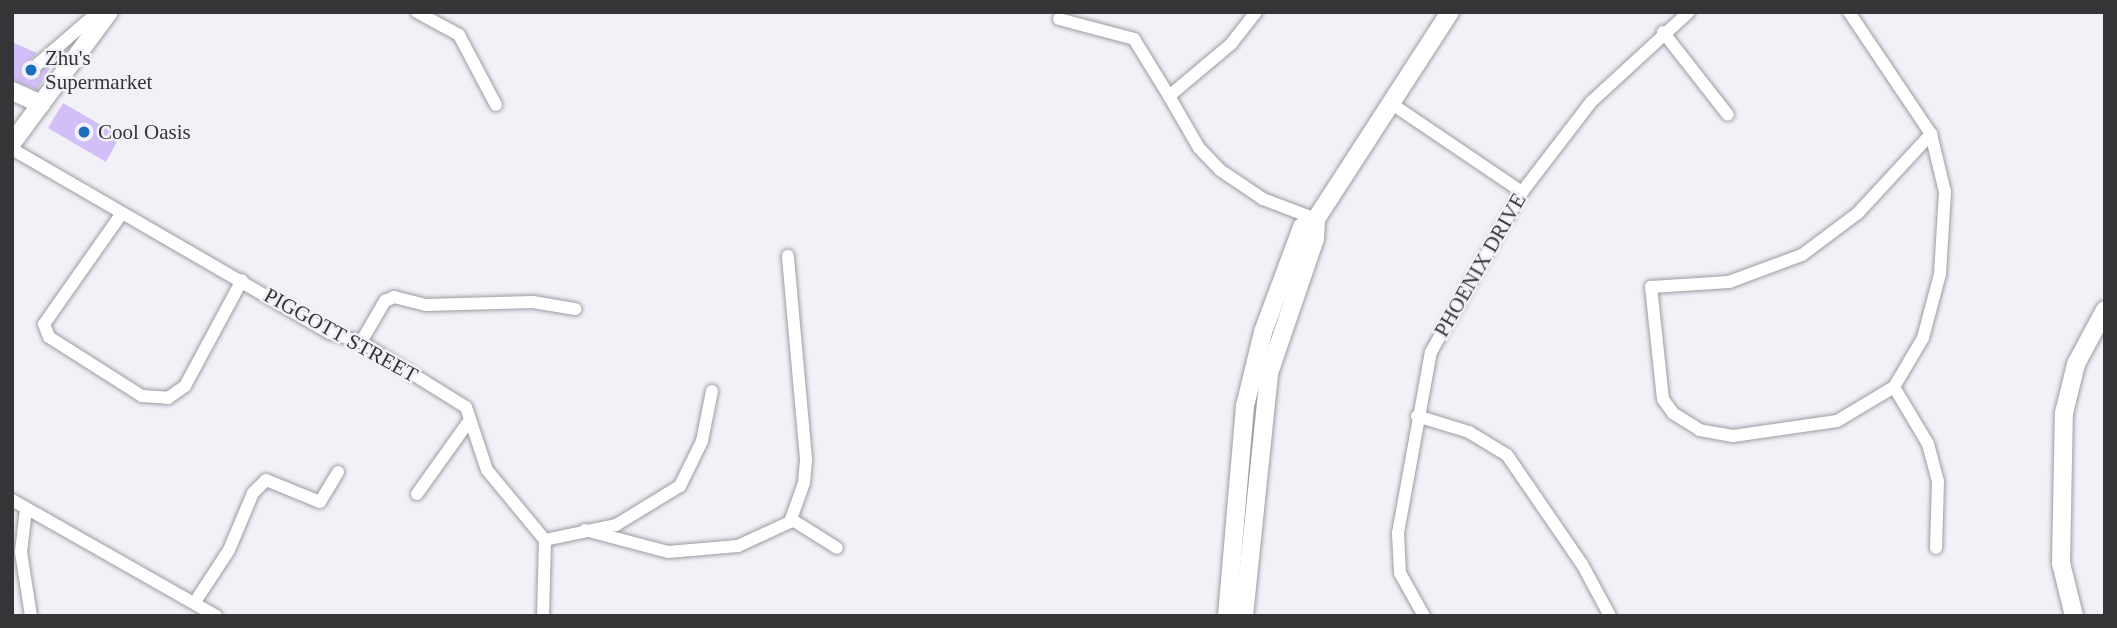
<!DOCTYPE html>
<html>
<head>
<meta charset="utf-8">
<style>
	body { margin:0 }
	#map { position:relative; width:2117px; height:628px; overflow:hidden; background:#f3f1f8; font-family:"Times New Roman",serif }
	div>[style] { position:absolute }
	.building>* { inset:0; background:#d3bff8 }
	.roads { filter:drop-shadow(0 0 2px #9d9ca2) drop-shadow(0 0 2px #9d9ca2) }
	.street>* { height:12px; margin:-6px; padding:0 6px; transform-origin:6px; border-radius:6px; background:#fff }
	.secondary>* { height:18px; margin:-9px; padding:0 9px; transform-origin:9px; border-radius:9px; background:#fff }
	.dots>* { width:19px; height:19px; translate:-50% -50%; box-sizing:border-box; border:4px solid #f3f1f8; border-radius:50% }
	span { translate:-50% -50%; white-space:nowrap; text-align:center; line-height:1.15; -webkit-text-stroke:5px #f3f1f8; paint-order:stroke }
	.poi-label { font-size:21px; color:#353437 }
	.left { translate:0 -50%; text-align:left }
	.street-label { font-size:21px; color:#353437 }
	.frame { position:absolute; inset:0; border:14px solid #353437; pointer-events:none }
</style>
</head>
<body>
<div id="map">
	<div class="building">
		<i style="clip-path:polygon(12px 42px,37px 53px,24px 67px,29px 77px,53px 62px,37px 90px,12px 80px)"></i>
		<i style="clip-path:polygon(63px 103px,120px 136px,106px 162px,48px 128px)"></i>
	</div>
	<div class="roads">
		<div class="street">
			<i style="left:417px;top:12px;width:48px;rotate:28.7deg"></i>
			<i style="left:459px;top:35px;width:79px;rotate:62.1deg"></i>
			<i style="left:1256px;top:12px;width:41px;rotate:128deg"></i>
			<i style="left:1231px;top:44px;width:81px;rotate:140deg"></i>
			<i style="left:1169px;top:96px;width:60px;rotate:60deg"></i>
			<i style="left:1199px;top:148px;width:30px;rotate:46deg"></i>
			<i style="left:1220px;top:170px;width:52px;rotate:34deg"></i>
			<i style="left:1263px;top:199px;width:57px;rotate:20.7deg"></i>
			<i style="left:1849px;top:12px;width:147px;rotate:56.1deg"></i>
			<i style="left:1931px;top:134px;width:60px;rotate:76.4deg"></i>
			<i style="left:1945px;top:192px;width:82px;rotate:93.5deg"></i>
			<i style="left:1940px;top:274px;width:66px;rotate:104.9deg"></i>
			<i style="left:1923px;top:338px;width:57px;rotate:120.6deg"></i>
			<i style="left:1894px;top:387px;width:66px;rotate:149.2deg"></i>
			<i style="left:1837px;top:421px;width:105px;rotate:171.8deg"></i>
			<i style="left:1733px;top:436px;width:34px;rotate:-170deg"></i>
			<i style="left:1700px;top:430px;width:32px;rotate:-148deg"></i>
			<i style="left:1673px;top:413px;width:17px;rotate:-126deg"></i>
			<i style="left:1663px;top:399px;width:113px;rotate:-96.1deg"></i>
			<i style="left:1651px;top:287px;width:78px;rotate:-3.7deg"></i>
			<i style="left:1729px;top:282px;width:78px;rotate:-20.3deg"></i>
			<i style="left:1802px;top:255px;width:70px;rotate:-36.9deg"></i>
			<i style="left:1858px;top:213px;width:108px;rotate:-47.3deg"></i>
			<i style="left:1059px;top:19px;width:78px;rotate:14.9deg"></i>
			<i style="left:1134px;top:39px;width:67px;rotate:58.4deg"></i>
			<i style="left:1663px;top:32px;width:105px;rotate:51.9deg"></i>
			<i style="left:32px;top:69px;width:87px;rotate:-40.8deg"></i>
			<i style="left:1389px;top:102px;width:161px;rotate:34.1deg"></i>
			<i style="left:12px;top:149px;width:367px;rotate:30.1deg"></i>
			<i style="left:330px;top:333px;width:32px;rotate:16deg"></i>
			<i style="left:361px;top:342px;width:123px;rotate:31.8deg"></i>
			<i style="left:466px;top:407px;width:66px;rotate:71.6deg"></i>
			<i style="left:487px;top:470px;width:91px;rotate:50.4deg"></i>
			<i style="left:545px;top:540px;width:76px;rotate:91.5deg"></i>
			<i style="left:120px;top:216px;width:132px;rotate:125.1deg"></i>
			<i style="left:44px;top:324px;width:14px;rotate:69deg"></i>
			<i style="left:49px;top:337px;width:110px;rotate:32.4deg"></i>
			<i style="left:142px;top:396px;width:26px;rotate:4deg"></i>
			<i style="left:168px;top:398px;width:21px;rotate:-35deg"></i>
			<i style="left:185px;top:386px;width:120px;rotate:-61.7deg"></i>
			<i style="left:361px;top:342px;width:48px;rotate:-59.7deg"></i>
			<i style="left:385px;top:301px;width:10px;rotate:-24deg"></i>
			<i style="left:394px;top:297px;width:33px;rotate:14deg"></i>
			<i style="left:426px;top:305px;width:107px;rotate:-1.6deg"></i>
			<i style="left:533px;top:302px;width:43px;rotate:9.5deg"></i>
			<i style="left:1894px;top:387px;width:66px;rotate:59.2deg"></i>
			<i style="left:1928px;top:444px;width:38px;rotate:75deg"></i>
			<i style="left:1938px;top:481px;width:67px;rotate:91.7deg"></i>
			<i style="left:1417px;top:416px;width:54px;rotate:17.1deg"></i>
			<i style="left:1469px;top:432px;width:44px;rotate:31.2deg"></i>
			<i style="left:1507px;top:455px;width:132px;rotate:55.5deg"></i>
			<i style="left:1582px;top:564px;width:59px;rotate:61.7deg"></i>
			<i style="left:417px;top:494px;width:90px;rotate:-54.5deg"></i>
			<i style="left:12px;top:500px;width:235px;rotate:29.6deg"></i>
			<i style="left:26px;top:509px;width:43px;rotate:96.6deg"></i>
			<i style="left:21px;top:552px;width:65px;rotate:81.1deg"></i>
			<i style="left:791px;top:519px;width:54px;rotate:32.2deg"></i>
			<i style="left:585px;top:530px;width:86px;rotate:14.8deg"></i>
			<i style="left:668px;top:552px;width:70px;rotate:-4.9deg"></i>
			<i style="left:738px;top:546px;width:57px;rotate:-24.8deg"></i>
			<i style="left:790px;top:522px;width:41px;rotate:-70.3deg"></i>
			<i style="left:804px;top:483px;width:24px;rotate:-85deg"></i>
			<i style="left:806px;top:459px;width:204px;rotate:-95.1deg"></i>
			<i style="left:545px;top:540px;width:73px;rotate:-11.9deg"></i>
			<i style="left:616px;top:525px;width:75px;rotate:-31.4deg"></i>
			<i style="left:680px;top:486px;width:50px;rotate:-63.9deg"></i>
			<i style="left:702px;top:441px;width:51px;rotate:-78.7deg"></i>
			<i style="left:195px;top:602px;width:62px;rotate:-56.8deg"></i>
			<i style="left:229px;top:550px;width:62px;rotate:-67.2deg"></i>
			<i style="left:253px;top:493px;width:18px;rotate:-45deg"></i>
			<i style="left:266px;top:480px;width:58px;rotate:22.2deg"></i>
			<i style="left:320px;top:502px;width:35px;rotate:-59deg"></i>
			<i style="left:1424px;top:616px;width:49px;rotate:-119.2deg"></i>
			<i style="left:1400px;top:573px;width:40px;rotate:-92.9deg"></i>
			<i style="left:1398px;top:533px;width:184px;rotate:-79.7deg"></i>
			<i style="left:1431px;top:352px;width:184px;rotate:-60.4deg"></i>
			<i style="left:1522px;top:192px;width:113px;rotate:-52.5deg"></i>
			<i style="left:1591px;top:102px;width:133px;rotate:-42.6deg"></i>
		</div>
		<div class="secondary">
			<i style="left:12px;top:91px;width:32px;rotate:24deg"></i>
			<i style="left:12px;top:143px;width:163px;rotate:-53.5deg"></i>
			<i style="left:1227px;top:616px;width:211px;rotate:-85.1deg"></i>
			<i style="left:1245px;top:406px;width:76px;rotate:-76.3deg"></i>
			<i style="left:1263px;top:332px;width:112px;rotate:-69.6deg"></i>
			<i style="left:1302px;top:227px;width:16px;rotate:-30deg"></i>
			<i style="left:1316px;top:219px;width:247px;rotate:-57.1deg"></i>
			<i style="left:1244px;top:616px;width:244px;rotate:-84.1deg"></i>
			<i style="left:1269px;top:373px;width:142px;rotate:-71.1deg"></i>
			<i style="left:1315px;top:239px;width:20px;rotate:-87deg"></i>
			<i style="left:2074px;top:616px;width:55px;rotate:-103.8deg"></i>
			<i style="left:2061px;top:563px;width:150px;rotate:-88.9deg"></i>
			<i style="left:2064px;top:413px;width:50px;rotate:-76.2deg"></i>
			<i style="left:2076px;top:364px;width:61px;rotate:-61.8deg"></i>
		</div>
	</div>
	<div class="dots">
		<i style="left:31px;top:70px;background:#1a6ebc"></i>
		<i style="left:84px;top:132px;background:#1a6ebc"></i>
	</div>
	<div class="poi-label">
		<span class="left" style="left:45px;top:70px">Zhu's<br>Supermarket</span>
		<span class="left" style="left:98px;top:132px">Cool Oasis</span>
	</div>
	<div class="street-label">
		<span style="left:1480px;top:265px;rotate:-60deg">PHOENIX DRIVE</span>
		<span style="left:341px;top:335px;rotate:29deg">PIGGOTT STREET</span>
	</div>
	<div class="frame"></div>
</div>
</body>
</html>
